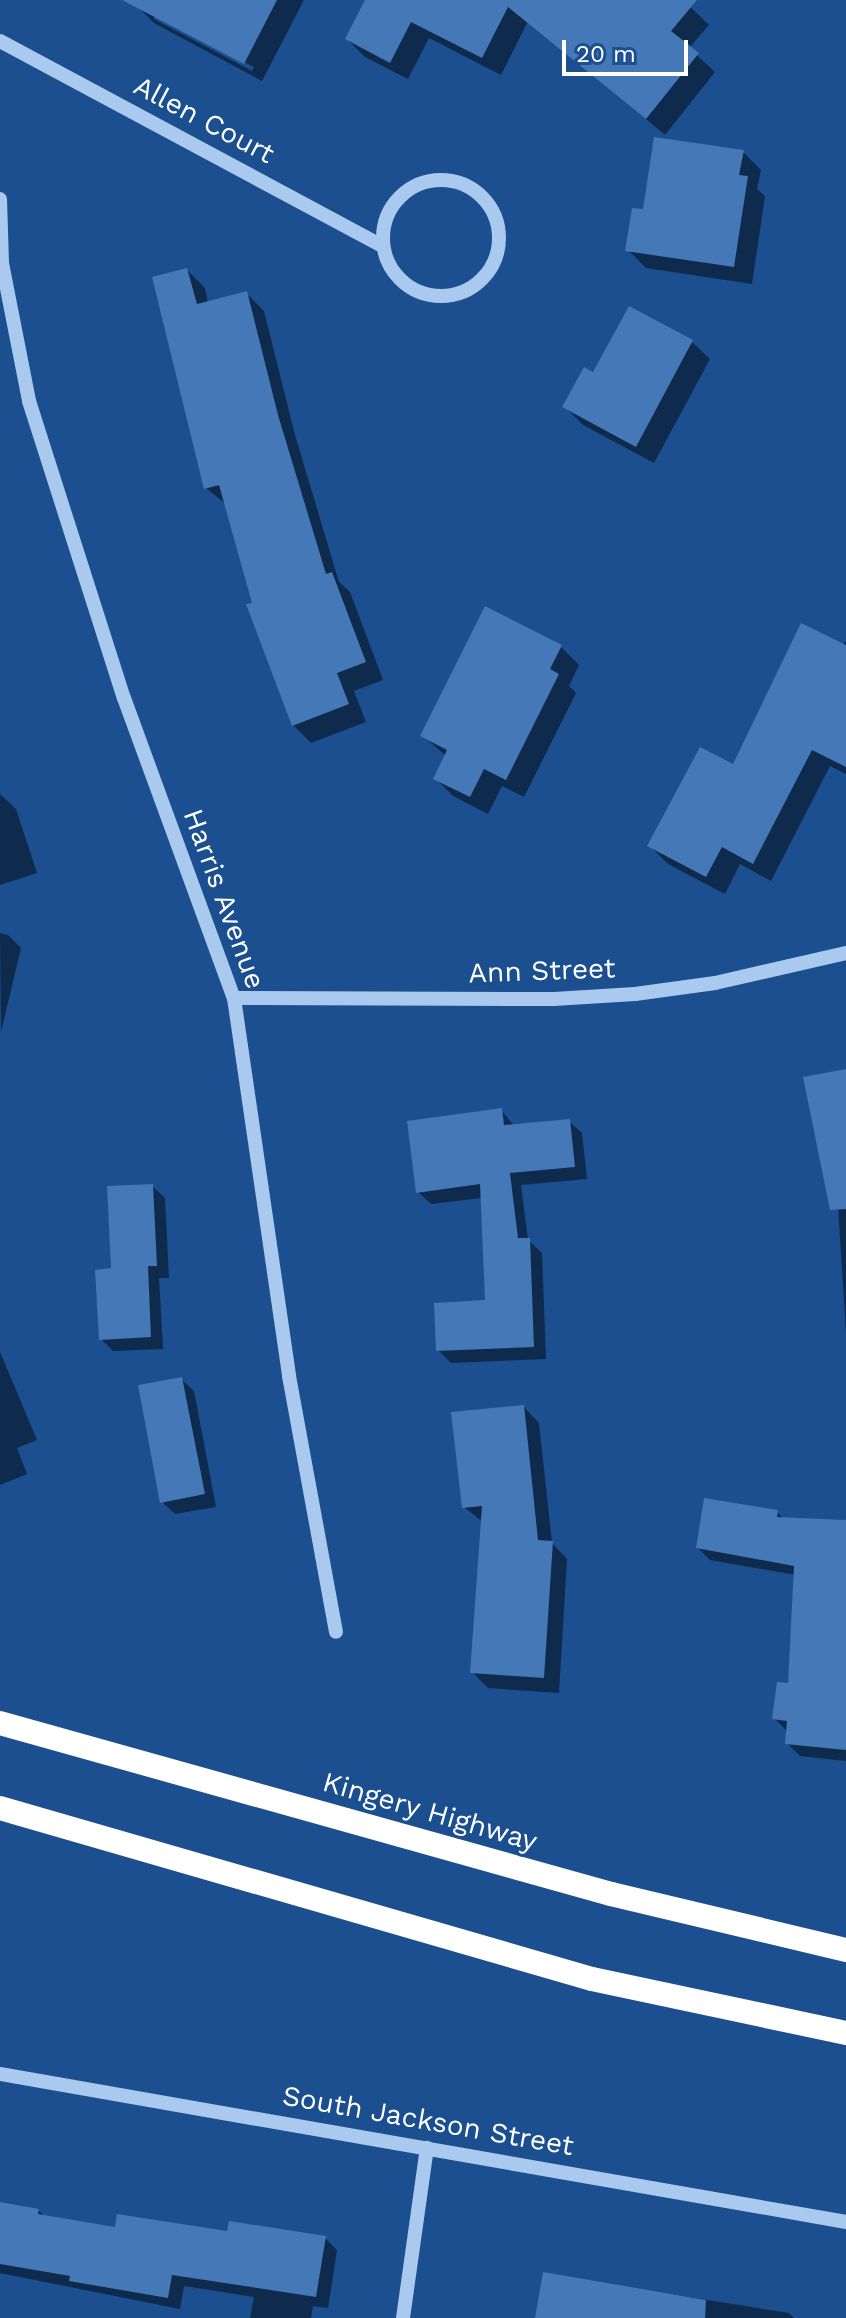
<!DOCTYPE html>
<html>
<head>
<meta charset="utf-8">
<style>
	body { margin:0 }
	#map { position:relative; width:846px; height:2318px; overflow:hidden; background:#1b4f8f; font-family:"Work Sans",sans-serif }
	div>[style] { position:absolute }
	.shadow>* { inset:0; background:#0007 }
	.building>* { inset:0; background:#4478b7 }
	.minor>* { height:14px; margin:-7px; padding:0 7px; transform-origin:7px; border-radius:7px; background:#a9c9ee }
	.minor>.ring { margin:-7px; padding:0; box-sizing:content-box; background:none; border:14px solid #a9c9ee; border-radius:50% }
	.highway>* { height:24px; margin:-12px; padding:0 12px; transform-origin:12px; border-radius:12px; background:#fff }
	span { translate:-50% -50%; white-space:nowrap; text-align:center; line-height:1.15; -webkit-text-stroke:6px #1b4f8f; paint-order:stroke }
	.street-label { font-size:28px; color:#fff }
	.scale { position:absolute; left:562px; top:40px; width:126px; height:36px; box-sizing:border-box; border:4px solid #fff; border-top:0; padding-left:10px; font-size:24px; line-height:28px; white-space:nowrap; color:#fff; -webkit-text-stroke:6px #1b4f8f; paint-order:stroke }
</style>
</head>
<body>
<div id="map">
	<div class="shadow">
		<i style="clip-path:polygon(evenodd,139px 0,304px 0,262px 81px,154px 23px,136px 5px,139px 0,154px 15px,254px 67px,252px 71px,154px 19px,154px 15px)"></i>
		<i style="clip-path:polygon(367px 0,523px 0,533px 11px,501px 75px,429px 38px,408px 79px,365px 57px,347px 39px)"></i>
		<i style="clip-path:polygon(574px 0,683px 0,709px 25px,689px 48px,715px 72px,665px 135px,546px 35px)"></i>
		<i style="clip-path:polygon(743px 152px,761px 170px,757px 189px,765px 196px,752px 284px,646px 268px,628px 250px,644px 211px)"></i>
		<i style="clip-path:polygon(187px 270px,205px 288px,208px 303px,246px 293px,264px 311px,295px 435px,339px 582px,350px 592px,383px 680px,354px 691px,366px 722px,311px 743px,293px 725px,227px 505px,206px 488px)"></i>
		<i style="clip-path:polygon(692px 342px,710px 359px,654px 463px,583px 425px,565px 407px,593px 375px)"></i>
		<i style="clip-path:polygon(486px 609px,561px 647px,579px 665px,569px 686px,576px 693px,524px 797px,502px 786px,488px 814px,453px 796px,435px 778px,446px 756px,422px 735px)"></i>
		<i style="clip-path:polygon(846px 641px,846px 774px,830px 766px,771px 881px,740px 864px,725px 894px,668px 864px,650px 846px,734px 767px)"></i>
		<i style="clip-path:polygon(0 794px,16px 809px,37px 873px,0 885px)"></i>
		<i style="clip-path:polygon(0 933px,8px 935px,21px 948px,1px 1032px)"></i>
		<i style="clip-path:polygon(846px 1071px,846px 1333px,837px 1190px)"></i>
		<i style="clip-path:polygon(501px 1110px,514px 1126px,569px 1121px,582px 1133px,587px 1179px,521px 1185px,528px 1240px,542px 1253px,546px 1359px,451px 1363px,438px 1350px,487px 1302px,482px 1198px,431px 1204px,418px 1192px)"></i>
		<i style="clip-path:polygon(152px 1186px,165px 1198px,169px 1278px,159px 1278px,163px 1349px,113px 1351px,101px 1339px,113px 1270px)"></i>
		<i style="clip-path:polygon(0 1352px,37px 1440px,17px 1448px,27px 1474px,0 1485px)"></i>
		<i style="clip-path:polygon(181px 1379px,194px 1391px,216px 1507px,175px 1514px,162px 1502px)"></i>
		<i style="clip-path:polygon(524px 1407px,539px 1423px,552px 1543px,567px 1559px,559px 1693px,488px 1688px,472px 1672px,483px 1522px,464px 1507px)"></i>
		<i style="clip-path:polygon(777px 1512px,785px 1520px,846px 1522px,846px 1761px,800px 1756px,787px 1743px,787px 1731px,774px 1718px,790px 1685px,796px 1575px,710px 1560px,698px 1548px)"></i>
		<i style="clip-path:polygon(0 2204px,38px 2210px,46px 2218px,116px 2229px,325px 2238px,337px 2250px,328px 2308px,313px 2306px,311px 2318px,250px 2318px,254px 2297px,184px 2286px,180px 2309px,0 2273px)"></i>
		<i style="clip-path:polygon(545px 2274px,789px 2313px,794px 2318px,537px 2318px)"></i>
	</div>
	<div class="building">
		<i style="clip-path:polygon(122px 0,277px 0,244px 64px)"></i>
		<i style="clip-path:polygon(365px 0,697px 0,671px 31px,699px 53px,646px 119px,508px 7px,482px 58px,411px 22px,390px 63px,345px 39px)"></i>
		<i style="clip-path:polygon(654px 137px,744px 150px,739px 175px,748px 176px,734px 267px,625px 251px,632px 208px,643px 209px)"></i>
		<i style="clip-path:polygon(187px 268px,197px 304px,247px 291px,278px 415px,326px 574px,332px 572px,366px 662px,337px 673px,349px 704px,292px 726px,246px 604px,252px 603px,219px 485px,204px 489px,152px 277px)"></i>
		<i style="clip-path:polygon(629px 306px,693px 340px,636px 447px,562px 407px,584px 367px,593px 372px)"></i>
		<i style="clip-path:polygon(485px 606px,562px 645px,550px 669px,559px 674px,506px 780px,484px 769px,470px 797px,433px 779px,447px 750px,420px 736px)"></i>
		<i style="clip-path:polygon(801px 623px,846px 645px,846px 767px,812px 750px,753px 864px,722px 847px,706px 877px,647px 846px,700px 747px,733px 764px)"></i>
		<i style="clip-path:polygon(846px 1069px,846px 1209px,830px 1210px,803px 1077px)"></i>
		<i style="clip-path:polygon(502px 1108px,504px 1125px,570px 1119px,575px 1167px,510px 1173px,518px 1238px,530px 1238px,534px 1347px,436px 1351px,434px 1303px,485px 1300px,480px 1184px,416px 1193px,407px 1121px)"></i>
		<i style="clip-path:polygon(153px 1184px,157px 1266px,148px 1266px,151px 1337px,99px 1340px,95px 1270px,111px 1268px,107px 1186px)"></i>
		<i style="clip-path:polygon(182px 1377px,205px 1494px,160px 1503px,138px 1385px)"></i>
		<i style="clip-path:polygon(524px 1405px,538px 1540px,553px 1541px,544px 1678px,470px 1673px,482px 1506px,462px 1508px,451px 1412px)"></i>
		<i style="clip-path:polygon(704px 1498px,778px 1510px,777px 1517px,846px 1520px,846px 1750px,785px 1744px,787px 1721px,772px 1719px,777px 1682px,788px 1683px,794px 1566px,696px 1548px)"></i>
		<i style="clip-path:polygon(0 2202px,39px 2209px,38px 2214px,115px 2227px,117px 2214px,227px 2231px,229px 2221px,326px 2236px,316px 2297px,172px 2275px,168px 2298px,69px 2281px,70px 2276px,0 2264px)"></i>
		<i style="clip-path:polygon(543px 2272px,706px 2300px,705px 2318px,535px 2318px)"></i>
	</div>
	<div class="minor">
		<i style="left:0;top:41px;width:434px;rotate:28.2deg"></i>
		<i class="ring" style="left:383px;top:180px;width:102px;height:102px"></i>
		<i style="left:0;top:199px;width:64px;rotate:88.2deg"></i>
		<i style="left:2px;top:263px;width:141px;rotate:78.9deg"></i>
		<i style="left:29px;top:401px;width:312px;rotate:72.3deg"></i>
		<i style="left:124px;top:698px;width:320px;rotate:69.9deg"></i>
		<i style="left:234px;top:998px;width:382px;rotate:81.7deg"></i>
		<i style="left:289px;top:1376px;width:260px;rotate:79.6deg"></i>
		<i style="left:234px;top:998px;width:320px;rotate:0.2deg"></i>
		<i style="left:554px;top:999px;width:81px;rotate:-3.5deg"></i>
		<i style="left:635px;top:994px;width:81px;rotate:-7.8deg"></i>
		<i style="left:715px;top:983px;width:134px;rotate:-12.9deg"></i>
		<i style="left:0;top:2074px;width:859px;rotate:9.92deg"></i>
		<i style="left:403px;top:2318px;width:172px;rotate:-82deg"></i>
	</div>
	<div class="highway">
		<i style="left:0;top:1723px;width:634px;rotate:15.64deg"></i>
		<i style="left:611px;top:1894px;width:242px;rotate:13.4deg"></i>
		<i style="left:0;top:1808px;width:616px;rotate:16.11deg"></i>
		<i style="left:592px;top:1979px;width:260px;rotate:12deg"></i>
	</div>
	<div class="street-label">
		<span style="left:204px;top:120px;rotate:28deg">Allen Court</span>
		<span style="left:224px;top:899px;rotate:70deg">Harris Avenue</span>
		<span style="left:542px;top:971px;rotate:-2deg">Ann Street</span>
		<span style="left:430px;top:1812px;rotate:16deg">Kingery Highway</span>
		<span style="left:428px;top:2121px;rotate:10deg">South Jackson Street</span>
	</div>
	<div class="scale">20 m</div>
</div>
</body>
</html>
